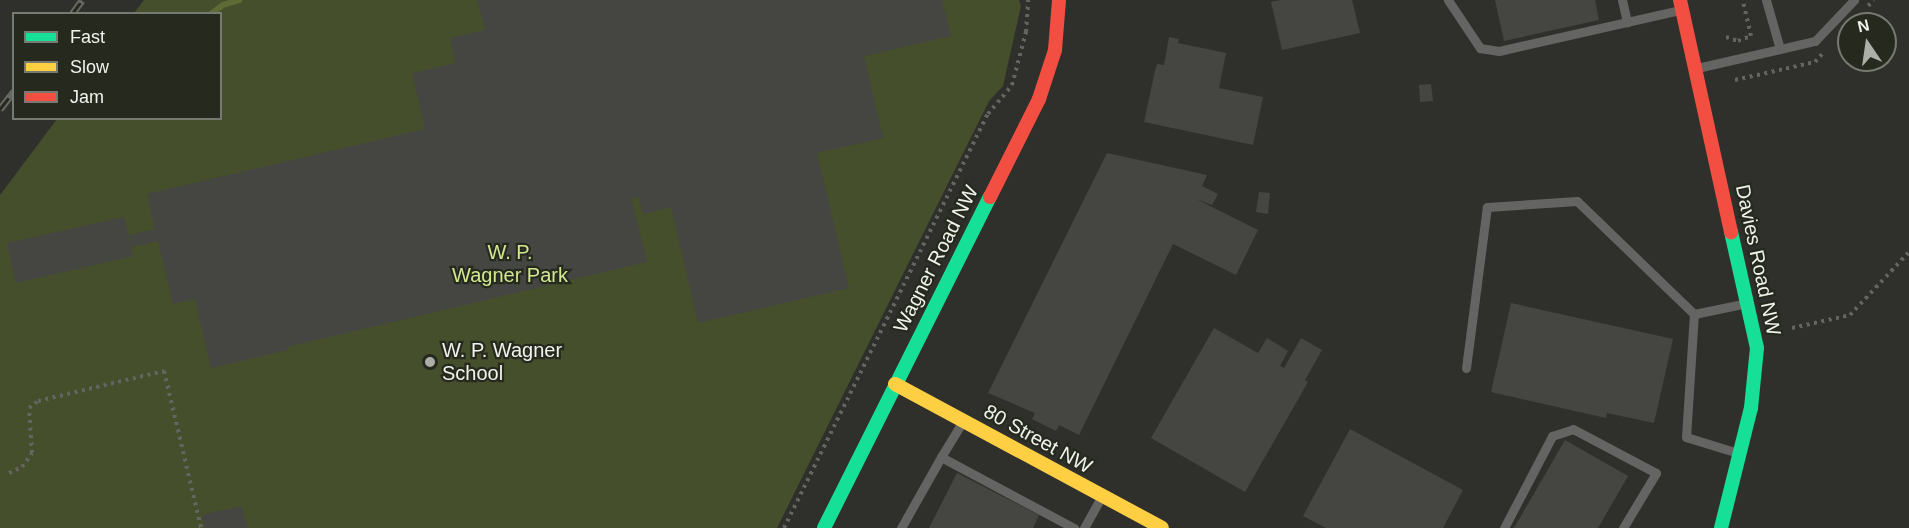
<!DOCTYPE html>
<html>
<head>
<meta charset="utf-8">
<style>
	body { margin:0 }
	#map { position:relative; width:1909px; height:528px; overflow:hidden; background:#2f302b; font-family:Arial,sans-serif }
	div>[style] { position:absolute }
	.green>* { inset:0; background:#454f2c }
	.stream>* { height:6px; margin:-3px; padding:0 3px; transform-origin:3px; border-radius:3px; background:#5e6b35 }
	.building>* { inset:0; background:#454642 }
	.path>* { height:4px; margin-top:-2px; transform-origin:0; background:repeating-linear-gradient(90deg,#646562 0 3px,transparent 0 7.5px) }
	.lane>* { height:9px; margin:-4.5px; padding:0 4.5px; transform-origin:4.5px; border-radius:4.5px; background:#646562 }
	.fast>* { height:14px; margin:-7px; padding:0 7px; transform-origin:7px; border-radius:7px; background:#16e098 }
	.slow>* { height:14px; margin:-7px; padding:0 7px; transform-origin:7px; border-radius:7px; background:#ffcf43 }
	.jam>* { height:14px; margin:-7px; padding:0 7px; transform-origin:7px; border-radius:7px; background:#f24e42 }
	.rail>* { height:7px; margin-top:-3.5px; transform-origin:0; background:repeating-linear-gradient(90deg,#26291e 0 14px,#696a66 0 28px); box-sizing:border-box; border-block:2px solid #696a66 }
	.dots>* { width:16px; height:16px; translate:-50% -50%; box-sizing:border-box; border:3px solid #26291e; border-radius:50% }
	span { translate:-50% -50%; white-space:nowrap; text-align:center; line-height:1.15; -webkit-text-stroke:4.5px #26291e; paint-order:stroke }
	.park-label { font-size:20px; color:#d1e890 }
	.street-label { font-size:20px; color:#f0f3eb }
	.poi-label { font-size:20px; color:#f0f3eb }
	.left { translate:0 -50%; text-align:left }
	.legend { position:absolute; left:12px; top:12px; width:210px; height:108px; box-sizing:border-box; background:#26291e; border:2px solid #777a70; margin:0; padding:8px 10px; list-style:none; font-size:18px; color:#f0f3eb }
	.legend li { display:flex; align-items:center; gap:12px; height:30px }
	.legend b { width:30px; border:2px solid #777a70 }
	.north { position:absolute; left:1837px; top:12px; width:60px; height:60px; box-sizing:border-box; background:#26291e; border:2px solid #777a70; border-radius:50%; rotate:347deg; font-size:16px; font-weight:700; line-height:24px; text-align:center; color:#f0f3eb }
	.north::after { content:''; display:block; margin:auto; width:21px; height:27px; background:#acafa8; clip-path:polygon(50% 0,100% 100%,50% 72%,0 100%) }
</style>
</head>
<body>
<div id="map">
	<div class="green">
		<i style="clip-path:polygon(144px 0,1019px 0,1021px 6px,1003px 86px,989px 101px,777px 528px,0 528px,0 195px,57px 119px,220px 118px,220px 14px,134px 13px)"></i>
	</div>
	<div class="stream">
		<i style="left:211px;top:14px;width:15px;rotate:-37deg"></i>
		<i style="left:223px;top:5px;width:17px;rotate:-17deg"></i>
	</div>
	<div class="building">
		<i style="clip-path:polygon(477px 0,942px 0,951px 36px,864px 56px,883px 138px,817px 153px,849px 288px,698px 323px,671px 207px,643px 214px,639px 197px,631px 198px,647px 262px,287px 347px,288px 350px,211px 368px,195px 299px,173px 304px,158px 241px,132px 247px,129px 235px,155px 229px,147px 194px,425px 129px,412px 73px,456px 63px,450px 38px,485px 30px)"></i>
		<i style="clip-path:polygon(1280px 0,1352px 0,1360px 33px,1282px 50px,1271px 2px)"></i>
		<i style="clip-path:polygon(1495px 0,1595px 0,1599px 20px,1504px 41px)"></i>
		<i style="clip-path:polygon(1169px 37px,1179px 39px,1178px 43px,1226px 53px,1219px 88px,1263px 97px,1253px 145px,1144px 122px,1154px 75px,1157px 64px,1164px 65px)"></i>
		<i style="clip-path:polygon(1431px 84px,1433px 101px,1420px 102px,1419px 85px)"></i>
		<i style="clip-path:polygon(1107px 153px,1207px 175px,1202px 186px,1218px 194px,1212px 205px,1196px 199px,1258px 230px,1236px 275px,1173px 244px,1079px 435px,1059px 425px,1056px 431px,1032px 419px,1035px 413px,988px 393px)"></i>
		<i style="clip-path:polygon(1259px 192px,1270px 193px,1268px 214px,1256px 212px)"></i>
		<i style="clip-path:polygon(124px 217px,133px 256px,16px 283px,7px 243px)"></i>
		<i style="clip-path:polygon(1511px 303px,1673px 339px,1654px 423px,1607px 413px,1606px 418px,1491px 392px)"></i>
		<i style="clip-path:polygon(1214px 328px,1258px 353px,1267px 338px,1288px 351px,1280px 366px,1284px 368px,1301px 338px,1322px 350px,1305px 380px,1308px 382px,1245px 492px,1151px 438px)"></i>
		<i style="clip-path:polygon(1350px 429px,1463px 490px,1443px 528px,1326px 528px,1303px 516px)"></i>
		<i style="clip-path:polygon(1565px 440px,1628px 476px,1598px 528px,1514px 528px)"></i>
		<i style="clip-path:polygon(957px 473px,1039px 515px,1033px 528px,929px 528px)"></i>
		<i style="clip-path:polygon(242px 506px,247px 528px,205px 528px,202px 515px)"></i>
	</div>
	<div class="path">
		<i style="left:1868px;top:6px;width:8px;rotate:-45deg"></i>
		<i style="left:1726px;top:37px;width:13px;rotate:18deg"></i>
		<i style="left:1738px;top:41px;width:14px;rotate:-21deg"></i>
		<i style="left:1751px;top:36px;width:37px;rotate:-103deg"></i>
		<i style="left:1735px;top:80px;width:82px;rotate:-12.7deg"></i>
		<i style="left:1815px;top:62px;width:11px;rotate:-49deg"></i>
		<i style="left:1792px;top:328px;width:59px;rotate:-12.6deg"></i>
		<i style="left:1850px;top:315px;width:86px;rotate:-46.9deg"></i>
		<i style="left:9px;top:473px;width:14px;rotate:-25deg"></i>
		<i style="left:22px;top:467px;width:17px;rotate:-54deg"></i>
		<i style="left:32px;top:453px;width:45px;rotate:-93.8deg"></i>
		<i style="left:29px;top:408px;width:11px;rotate:-38deg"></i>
		<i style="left:38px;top:401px;width:130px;rotate:-13.4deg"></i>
		<i style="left:164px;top:371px;width:161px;rotate:76.7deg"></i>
		<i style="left:784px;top:528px;width:462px;rotate:-63.8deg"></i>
		<i style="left:988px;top:114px;width:38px;rotate:-50deg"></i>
		<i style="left:1012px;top:85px;width:55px;rotate:-75.2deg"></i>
		<i style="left:1026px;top:32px;width:32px;rotate:-86deg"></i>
	</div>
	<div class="lane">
		<i style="left:1448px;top:0;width:58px;rotate:56.3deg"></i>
		<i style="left:1480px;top:48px;width:19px;rotate:9deg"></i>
		<i style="left:1499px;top:51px;width:186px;rotate:-12.8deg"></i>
		<i style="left:1622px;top:0;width:23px;rotate:77deg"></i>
		<i style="left:1766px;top:0;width:51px;rotate:74.1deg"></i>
		<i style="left:1697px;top:68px;width:121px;rotate:-12.9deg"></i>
		<i style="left:1815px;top:41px;width:57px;rotate:-46.4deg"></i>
		<i style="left:1466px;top:368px;width:162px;rotate:-82.6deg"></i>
		<i style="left:1487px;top:207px;width:90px;rotate:-3.8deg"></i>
		<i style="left:1577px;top:201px;width:163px;rotate:44deg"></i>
		<i style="left:963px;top:421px;width:42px;rotate:121.4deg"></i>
		<i style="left:941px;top:457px;width:151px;rotate:28.1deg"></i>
		<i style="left:1738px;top:453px;width:54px;rotate:-162.9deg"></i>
		<i style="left:1686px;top:437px;width:123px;rotate:-86.3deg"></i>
		<i style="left:1694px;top:314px;width:54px;rotate:-11.7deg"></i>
		<i style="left:901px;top:528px;width:81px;rotate:-60.6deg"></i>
		<i style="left:1084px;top:528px;width:37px;rotate:-61deg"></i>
		<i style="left:1504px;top:528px;width:104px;rotate:-62.4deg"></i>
		<i style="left:1552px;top:436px;width:22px;rotate:-18deg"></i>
		<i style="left:1573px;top:429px;width:94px;rotate:27.9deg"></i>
		<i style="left:1656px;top:473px;width:64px;rotate:121deg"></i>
	</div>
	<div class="fast">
		<i style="left:824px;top:528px;width:370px;rotate:-63.4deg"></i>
		<i style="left:1721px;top:528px;width:124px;rotate:-76deg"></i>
		<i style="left:1751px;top:408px;width:60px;rotate:-84.3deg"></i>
		<i style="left:1757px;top:348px;width:119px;rotate:-102.6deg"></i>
	</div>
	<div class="slow">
		<i style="left:895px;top:384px;width:303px;rotate:28.3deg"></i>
	</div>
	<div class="jam">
		<i style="left:1680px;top:0;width:238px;rotate:77.6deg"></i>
		<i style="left:990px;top:197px;width:110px;rotate:-63.4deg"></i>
		<i style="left:1039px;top:99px;width:52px;rotate:-71.9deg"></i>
		<i style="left:1055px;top:50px;width:50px;rotate:-85.4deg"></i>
	</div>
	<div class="rail">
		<i style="left:72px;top:14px;width:17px;rotate:-54deg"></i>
		<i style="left:0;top:109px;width:23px;rotate:-52deg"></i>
	</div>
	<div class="dots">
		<i style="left:430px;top:362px;background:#acafa8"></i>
	</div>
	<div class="park-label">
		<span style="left:510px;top:264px">W. P.<br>Wagner Park</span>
	</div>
	<div class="street-label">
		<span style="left:936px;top:259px;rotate:-63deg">Wagner Road NW</span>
		<span style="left:1758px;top:260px;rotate:78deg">Davies Road NW</span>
		<span style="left:1038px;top:439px;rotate:29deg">80 Street NW</span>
	</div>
	<div class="poi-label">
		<span class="left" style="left:442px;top:362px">W. P. Wagner<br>School</span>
	</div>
	<ul class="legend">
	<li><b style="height:8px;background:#16e098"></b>Fast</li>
	<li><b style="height:8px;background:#ffcf43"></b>Slow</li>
	<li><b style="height:8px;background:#f24e42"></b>Jam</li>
	</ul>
	<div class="north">N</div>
</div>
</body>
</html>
